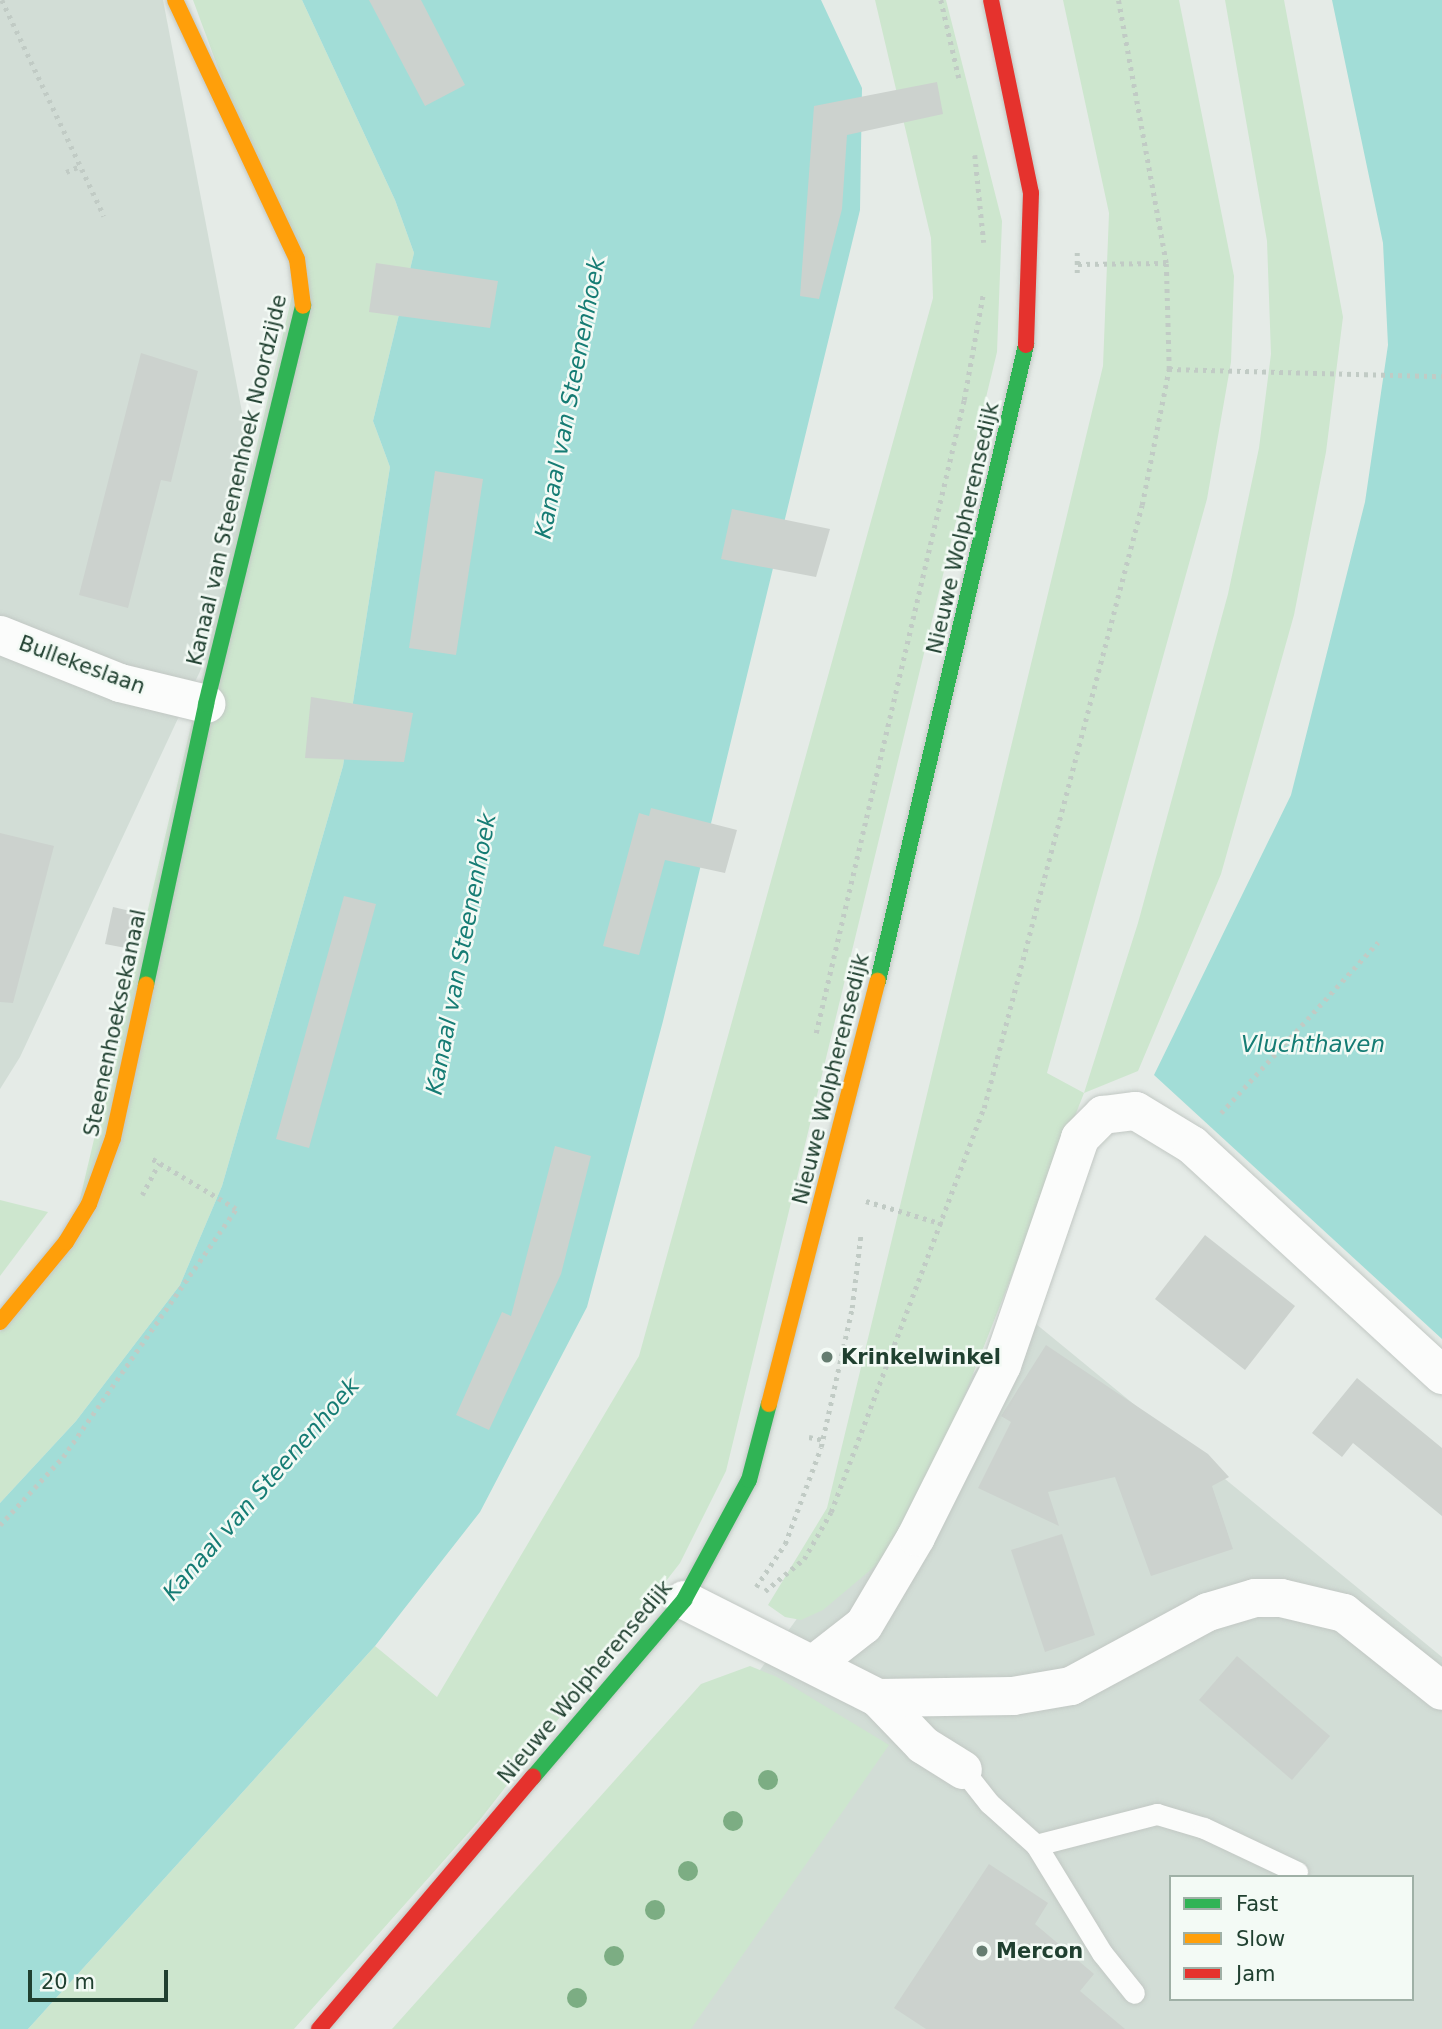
<!DOCTYPE html>
<html>
<head>
<meta charset="utf-8">
<style>
	body { margin:0 }
	#map { position:relative; width:1442px; height:2029px; overflow:hidden; background:#e5ebe7; font-family:"DejaVu Sans",sans-serif }
	div>[style] { position:absolute }
	.built>* { inset:0; background:#d2ddd6 }
	.green>* { inset:0; background:#cde6ce }
	.water>* { inset:0; background:#a2ddd7 }
	.building>* { inset:0; background:#ccd2ce }
	.path>* { height:4.5px; margin-top:-2.25px; transform-origin:0; background:repeating-linear-gradient(90deg,#c1cbc5 0 3.5px,transparent 0 8.5px) }
	.roads { filter:drop-shadow(0 0 2px #c2c8c4) drop-shadow(0 0 2px #c2c8c4) }
	.lane>* { height:21px; margin:-10.5px; padding:0 10.5px; transform-origin:10.5px; border-radius:10.5px; background:#fbfcfb }
	.street>* { height:38px; margin:-19px; padding:0 19px; transform-origin:19px; border-radius:19px; background:#fbfcfb }
	.fast>* { height:16px; margin:-8px; padding:0 8px; transform-origin:8px; border-radius:8px; background:#30b455 }
	.slow>* { height:16px; margin:-8px; padding:0 8px; transform-origin:8px; border-radius:8px; background:#ff9f0a }
	.jam>* { height:16px; margin:-8px; padding:0 8px; transform-origin:8px; border-radius:8px; background:#e5322d }
	.trees>* { width:20px; height:20px; margin:-10px; border-radius:50%; background:#7cad83 }
	.dots>* { width:19px; height:19px; translate:-50% -50%; box-sizing:border-box; border:4px solid #f3faf5; border-radius:50% }
	span { translate:-50% -50%; white-space:nowrap; text-align:center; line-height:1.15; -webkit-text-stroke:5px #f3faf5; paint-order:stroke }
	.street-label { font-size:21px; color:#204030 }
	.poi-label { font-size:21px; color:#204030; font-weight:700 }
	.left { translate:0 -50%; text-align:left }
	.water-label { font-size:23px; color:#157c74; font-style:italic }
	.legend { position:absolute; left:1169px; top:1875px; width:245px; height:126px; box-sizing:border-box; background:#f3faf5; border:2px solid #9fb0a6; margin:0; padding:9px 12px; list-style:none; font-size:21px; color:#204030 }
	.legend li { display:flex; align-items:center; gap:14px; height:35px }
	.legend b { width:35px; border:2px solid #9fb0a6 }
	.scale { position:absolute; left:28px; top:1970px; width:140px; height:32px; box-sizing:border-box; border:4px solid #204030; border-top:0; padding-left:9px; font-size:21px; line-height:24px; white-space:nowrap; color:#204030; -webkit-text-stroke:5px #f3faf5; paint-order:stroke }
</style>
</head>
<body>
<div id="map">
	<div class="built">
		<i style="clip-path:polygon(0 0,163px 0,265px 532px,20px 1057px,0 1089px)"></i>
		<i style="clip-path:polygon(evenodd,1019px 1310px,1442px 1657px,1442px 2029px,496px 2029px,532px 1987px,1019px 1310px,1171px 1877px,1412px 1877px,1412px 1999px,1171px 1999px,1171px 1877px)"></i>
	</div>
	<div class="green">
		<i style="clip-path:polygon(193px 0,302px 0,395px 200px,414px 253px,373px 421px,390px 467px,343px 766px,222px 1186px,180px 1285px,76px 1421px,0 1503px,0 1332px,68px 1250px,296px 279px)"></i>
		<i style="clip-path:polygon(875px 0,946px 0,1002px 221px,997px 352px,726px 1471px,680px 1563px,479px 1821px,294px 2029px,28px 2029px,375px 1646px,437px 1697px,639px 1356px,933px 298px,931px 238px)"></i>
		<i style="clip-path:polygon(1063px 0,1179px 0,1234px 276px,1231px 362px,1207px 499px,1047px 1073px,1084px 1093px,1138px 923px,1228px 594px,1259px 448px,1271px 354px,1267px 241px,1225px 0,1284px 0,1343px 317px,1326px 452px,1294px 615px,1221px 874px,1138px 1071px,1084px 1093px,924px 1498px,880px 1562px,823px 1610px,801px 1620px,785px 1617px,768px 1605px,827px 1508px,1103px 366px,1109px 213px)"></i>
		<i style="clip-path:polygon(0 1200px,48px 1212px,0 1276px)"></i>
		<i style="clip-path:polygon(750px 1666px,777px 1677px,889px 1745px,691px 2029px,392px 2029px,701px 1684px)"></i>
	</div>
	<div class="water">
		<i style="clip-path:polygon(302px 0,821px 0,862px 88px,860px 210px,663px 1021px,587px 1307px,480px 1512px,375px 1646px,28px 2029px,0 2029px,0 1503px,76px 1421px,180px 1285px,222px 1186px,343px 766px,390px 467px,373px 421px,414px 253px,395px 200px)"></i>
		<i style="clip-path:polygon(1332px 0,1442px 0,1442px 1339px,1154px 1075px,1291px 795px,1365px 502px,1388px 345px,1383px 243px)"></i>
	</div>
	<div class="building">
		<i style="clip-path:polygon(369px 0,421px 0,465px 85px,425px 106px)"></i>
		<i style="clip-path:polygon(937px 82px,943px 114px,847px 135px,842px 209px,819px 299px,800px 296px,814px 106px)"></i>
		<i style="clip-path:polygon(376px 263px,498px 281px,490px 328px,369px 312px)"></i>
		<i style="clip-path:polygon(141px 353px,198px 371px,171px 482px,161px 480px,128px 608px,79px 595px)"></i>
		<i style="clip-path:polygon(435px 471px,483px 479px,456px 655px,409px 648px)"></i>
		<i style="clip-path:polygon(732px 509px,830px 529px,816px 577px,721px 559px)"></i>
		<i style="clip-path:polygon(311px 697px,413px 713px,404px 762px,305px 758px)"></i>
		<i style="clip-path:polygon(651px 808px,737px 830px,725px 873px,665px 860px,639px 955px,603px 946px,639px 813px,649px 816px)"></i>
		<i style="clip-path:polygon(0 833px,54px 846px,13px 1003px,0 1002px)"></i>
		<i style="clip-path:polygon(344px 896px,376px 904px,309px 1148px,276px 1139px)"></i>
		<i style="clip-path:polygon(113px 907px,139px 913px,131px 949px,105px 944px)"></i>
		<i style="clip-path:polygon(555px 1146px,591px 1156px,561px 1274px,489px 1430px,456px 1415px,502px 1312px,511px 1316px)"></i>
		<i style="clip-path:polygon(1205px 1235px,1295px 1306px,1245px 1370px,1155px 1299px)"></i>
		<i style="clip-path:polygon(1046px 1345px,1208px 1454px,1229px 1477px,1212px 1486px,1233px 1549px,1151px 1576px,1115px 1477px,1048px 1492px,1059px 1526px,978px 1488px,1011px 1422px,1001px 1416px)"></i>
		<i style="clip-path:polygon(1357px 1378px,1442px 1448px,1442px 1516px,1353px 1443px,1342px 1457px,1312px 1433px)"></i>
		<i style="clip-path:polygon(1062px 1534px,1095px 1635px,1045px 1652px,1011px 1550px)"></i>
		<i style="clip-path:polygon(1237px 1656px,1330px 1736px,1292px 1780px,1199px 1700px)"></i>
		<i style="clip-path:polygon(989px 1864px,1048px 1903px,1035px 1924px,1094px 1974px,1080px 1991px,1125px 2029px,926px 2029px,894px 2008px)"></i>
	</div>
	<div class="path">
		<i style="left:2px;top:0;width:239px;rotate:64.7deg"></i>
		<i style="left:941px;top:0;width:80px;rotate:77deg"></i>
		<i style="left:975px;top:155px;width:88px;rotate:84.2deg"></i>
		<i style="left:66px;top:172px;width:15px;rotate:-23deg"></i>
		<i style="left:1078px;top:264px;width:88px;rotate:-0.7deg"></i>
		<i style="left:1077px;top:273px;width:23px;rotate:-90deg"></i>
		<i style="left:1169px;top:369px;width:273px;rotate:1.5deg"></i>
		<i style="left:816px;top:1033px;width:650px;rotate:-76.84deg"></i>
		<i style="left:964px;top:400px;width:108px;rotate:-79.8deg"></i>
		<i style="left:1221px;top:1113px;width:232px;rotate:-47.4deg"></i>
		<i style="left:142px;top:1195px;width:36px;rotate:-62deg"></i>
		<i style="left:866px;top:1201px;width:80px;rotate:16.6deg"></i>
		<i style="left:809px;top:1437px;width:14px;rotate:12deg"></i>
		<i style="left:0;top:1525px;width:93px;rotate:-47.2deg"></i>
		<i style="left:63px;top:1457px;width:302px;rotate:-55.1deg"></i>
		<i style="left:236px;top:1209px;width:100px;rotate:-149.3deg"></i>
		<i style="left:756px;top:1587px;width:52px;rotate:-56deg"></i>
		<i style="left:785px;top:1544px;width:103px;rotate:-69.6deg"></i>
		<i style="left:821px;top:1447px;width:142px;rotate:-77.4deg"></i>
		<i style="left:852px;top:1308px;width:76px;rotate:-83.2deg"></i>
		<i style="left:765px;top:1591px;width:50px;rotate:-39.4deg"></i>
		<i style="left:804px;top:1559px;width:54px;rotate:-60.1deg"></i>
		<i style="left:831px;top:1512px;width:432px;rotate:-69.3deg"></i>
		<i style="left:984px;top:1108px;width:623px;rotate:-75.32deg"></i>
		<i style="left:1142px;top:505px;width:139px;rotate:-78.8deg"></i>
		<i style="left:1169px;top:369px;width:106px;rotate:-91.6deg"></i>
		<i style="left:1166px;top:263px;width:267px;rotate:-100.3deg"></i>
	</div>
	<div class="roads">
		<div class="lane">
			<i style="left:963px;top:1770px;width:42px;rotate:51.8deg"></i>
			<i style="left:989px;top:1803px;width:63px;rotate:41.8deg"></i>
			<i style="left:1036px;top:1845px;width:127px;rotate:58.6deg"></i>
			<i style="left:1102px;top:1953px;width:51px;rotate:51.3deg"></i>
			<i style="left:1036px;top:1845px;width:125px;rotate:-14.4deg"></i>
			<i style="left:1157px;top:1814px;width:49px;rotate:16.6deg"></i>
			<i style="left:1204px;top:1828px;width:103px;rotate:25.3deg"></i>
		</div>
		<div class="street">
			<i style="left:0;top:635px;width:129px;rotate:21.8deg"></i>
			<i style="left:120px;top:683px;width:89px;rotate:13.7deg"></i>
			<i style="left:684px;top:1600px;width:217px;rotate:26.8deg"></i>
			<i style="left:878px;top:1698px;width:65px;rotate:46.2deg"></i>
			<i style="left:923px;top:1745px;width:47px;rotate:32deg"></i>
			<i style="left:814px;top:1664px;width:63px;rotate:-38deg"></i>
			<i style="left:864px;top:1625px;width:102px;rotate:-59.4deg"></i>
			<i style="left:916px;top:1537px;width:192px;rotate:-63.4deg"></i>
			<i style="left:1002px;top:1365px;width:240px;rotate:-71deg"></i>
			<i style="left:1080px;top:1138px;width:33px;rotate:-45deg"></i>
			<i style="left:1103px;top:1115px;width:33px;rotate:-7deg"></i>
			<i style="left:1136px;top:1111px;width:66px;rotate:31.3deg"></i>
			<i style="left:1192px;top:1145px;width:340px;rotate:42.6deg"></i>
			<i style="left:878px;top:1698px;width:135px;rotate:-0.8deg"></i>
			<i style="left:1013px;top:1696px;width:59px;rotate:-9.8deg"></i>
			<i style="left:1071px;top:1686px;width:156px;rotate:-28.4deg"></i>
			<i style="left:1208px;top:1612px;width:49px;rotate:-16.6deg"></i>
			<i style="left:1255px;top:1598px;width:26px"></i>
			<i style="left:1281px;top:1598px;width:65px;rotate:13.4deg"></i>
			<i style="left:1344px;top:1613px;width:125px;rotate:38.5deg"></i>
		</div>
		<div class="fast">
			<i style="left:878px;top:981px;width:653px;rotate:-76.9deg"></i>
			<i style="left:146px;top:985px;width:287px;rotate:-77.9deg"></i>
			<i style="left:206px;top:704px;width:410px;rotate:-76.3deg"></i>
			<i style="left:533px;top:1777px;width:233px;rotate:-49.5deg"></i>
			<i style="left:684px;top:1600px;width:136px;rotate:-61.6deg"></i>
			<i style="left:749px;top:1480px;width:79px;rotate:-75.3deg"></i>
		</div>
		<div class="slow">
			<i style="left:175px;top:0;width:286px;rotate:64.8deg"></i>
			<i style="left:297px;top:259px;width:47px;rotate:82.7deg"></i>
			<i style="left:0;top:1322px;width:104px;rotate:-50.5deg"></i>
			<i style="left:66px;top:1242px;width:44px;rotate:-58.8deg"></i>
			<i style="left:89px;top:1204px;width:70px;rotate:-70deg"></i>
			<i style="left:113px;top:1138px;width:157px;rotate:-77.8deg"></i>
			<i style="left:769px;top:1404px;width:437px;rotate:-75.6deg"></i>
		</div>
		<div class="jam">
			<i style="left:991px;top:0;width:197px;rotate:78.3deg"></i>
			<i style="left:1031px;top:193px;width:152px;rotate:91.9deg"></i>
			<i style="left:319px;top:2029px;width:331px;rotate:-49.7deg"></i>
		</div>
	</div>
	<div class="trees">
		<i style="left:768px;top:1780px"></i>
		<i style="left:733px;top:1821px"></i>
		<i style="left:688px;top:1871px"></i>
		<i style="left:655px;top:1910px"></i>
		<i style="left:614px;top:1956px"></i>
		<i style="left:577px;top:1998px"></i>
	</div>
	<div class="dots">
		<i style="left:827px;top:1357px;background:#657c70"></i>
		<i style="left:982px;top:1951px;background:#657c70"></i>
	</div>
	<div class="street-label">
		<span style="left:237px;top:480px;rotate:-77deg">Kanaal van Steenenhoek Noordzijde</span>
		<span style="left:963px;top:528px;rotate:-77deg">Nieuwe Wolpherensedijk</span>
		<span style="left:82px;top:665px;rotate:20deg">Bullekeslaan</span>
		<span style="left:115px;top:1023px;rotate:-78deg">Steenenhoeksekanaal</span>
		<span style="left:831px;top:1079px;rotate:-76deg">Nieuwe Wolpherensedijk</span>
		<span style="left:585px;top:1682px;rotate:-50deg">Nieuwe Wolpherensedijk</span>
	</div>
	<div class="poi-label">
		<span class="left" style="left:841px;top:1357px">Krinkelwinkel</span>
		<span class="left" style="left:996px;top:1951px">Mercon</span>
	</div>
	<div class="water-label">
		<span style="left:570px;top:398px;rotate:-79deg">Kanaal van Steenenhoek</span>
		<span style="left:461px;top:954px;rotate:-79deg">Kanaal van Steenenhoek</span>
		<span style="left:1313px;top:1044px">Vluchthaven</span>
		<span style="left:261px;top:1489px;rotate:-49deg">Kanaal van Steenenhoek</span>
	</div>
	<ul class="legend">
	<li><b style="height:9px;background:#30b455"></b>Fast</li>
	<li><b style="height:9px;background:#ff9f0a"></b>Slow</li>
	<li><b style="height:9px;background:#e5322d"></b>Jam</li>
	</ul>
	<div class="scale">20 m</div>
</div>
</body>
</html>
